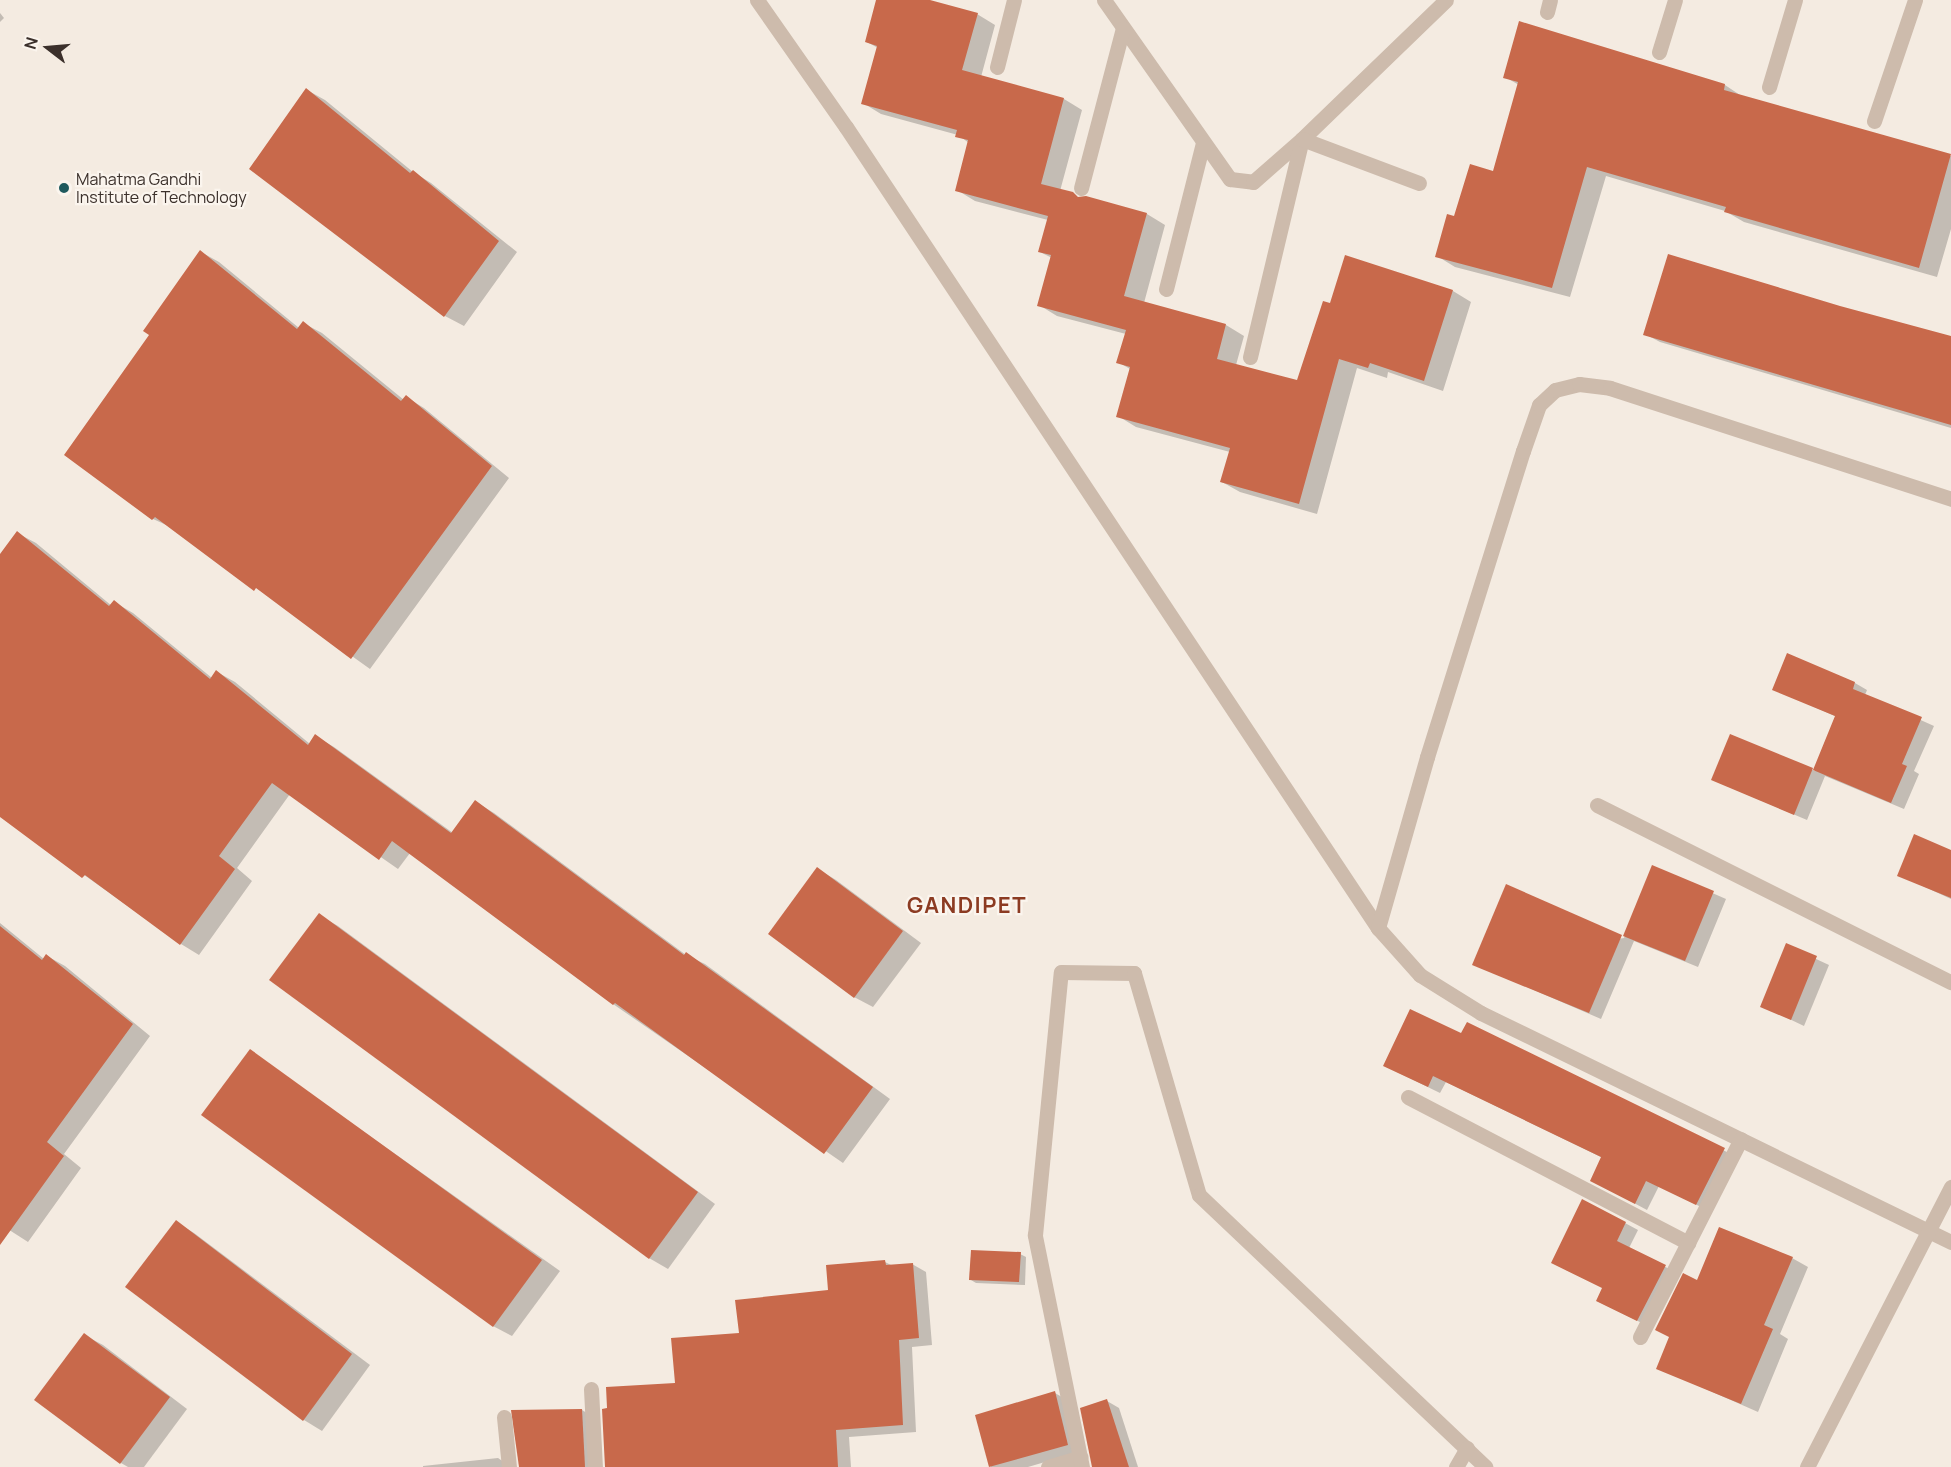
<!DOCTYPE html>
<html>
<head>
<meta charset="utf-8">
<style>
	body { margin:0 }
	#map { position:relative; width:1951px; height:1467px; overflow:hidden; background:#f4ebe1; font-family:Manrope,sans-serif }
	div>[style] { position:absolute }
	.shadow>* { inset:0; background:#0003 }
	.building>* { inset:0; background:#c8694b }
	.lane>* { height:15px; margin:-7.5px; padding:0 7.5px; transform-origin:7.5px; border-radius:7.5px; background:#cdbbac }
	.street>* { height:15px; margin:-7.5px; padding:0 7.5px; transform-origin:7.5px; border-radius:7.5px; background:#cdbbac }
	.dots>* { width:16px; height:16px; translate:-50% -50%; box-sizing:border-box; border:3px solid #fbf5ee; border-radius:50% }
	span { translate:-50% -50%; white-space:nowrap; text-align:center; line-height:1.15; -webkit-text-stroke:4.5px #fbf5ee; paint-order:stroke }
	.poi-label { font-size:16px; color:#3b302b }
	.left { translate:0 -50%; text-align:left }
	.district-label { font-size:22px; color:#8c3b22; font-weight:700; letter-spacing:1.5px }
	.north { position:absolute; left:18px; top:18px; width:60px; height:60px; -webkit-text-stroke:4px #fbf5ee; paint-order:stroke; rotate:286deg; font-size:16px; font-weight:700; line-height:24px; text-align:center; color:#3b302b }
	.north::after { content:''; display:block; margin:auto; width:21px; height:27px; background:#3b302b; clip-path:polygon(50% 0,100% 100%,50% 72%,0 100%) }
</style>
</head>
<body>
<div id="map">
	<div class="shadow">
		<i style="clip-path:polygon(877px 0,925px 0,977px 14px,995px 25px,981px 77px,1064px 99px,1082px 110px,1060px 191px,1080px 198px,1147px 214px,1165px 225px,1144px 303px,1226px 325px,1244px 336px,1236px 365px,1298px 382px,1331px 305px,1346px 257px,1453px 291px,1471px 302px,1443px 391px,1388px 372px,1387px 378px,1357px 368px,1317px 514px,1240px 492px,1222px 482px,1230px 452px,1136px 427px,1118px 416px,1130px 369px,1118px 362px,1126px 334px,1057px 316px,1039px 305px,1052px 258px,1040px 252px,1048px 220px,975px 201px,957px 190px,969px 143px,958px 135px,881px 114px,863px 103px,878px 48px,867px 42px)"></i>
		<i style="clip-path:polygon(0 13px,4px 18px,0 22px)"></i>
		<i style="clip-path:polygon(1505px 77px,1725px 85px,1743px 97px,1951px 156px,1951px 229px,1937px 277px,1744px 222px,1725px 211px,1606px 176px,1570px 297px,1455px 267px,1437px 256px,1455px 218px,1494px 173px,1519px 85px)"></i>
		<i style="clip-path:polygon(307px 90px,325px 100px,413px 172px,431px 183px,517px 252px,464px 326px,445px 316px,251px 169px)"></i>
		<i style="clip-path:polygon(201px 252px,219px 262px,299px 328px,303px 323px,322px 333px,404px 400px,406px 397px,424px 408px,509px 478px,370px 669px,173px 528px,153px 519px,66px 454px,151px 335px)"></i>
		<i style="clip-path:polygon(1645px 334px,1951px 339px,1951px 428px,1660px 342px)"></i>
		<i style="clip-path:polygon(17px 533px,36px 543px,112px 606px,114px 602px,133px 613px,212px 678px,217px 672px,235px 682px,310px 744px,315px 736px,334px 747px,453px 833px,476px 802px,494px 813px,686px 955px,705px 964px,890px 1099px,843px 1163px,613px 1004px,410px 853px,398px 869px,290px 794px,237px 868px,252px 881px,199px 955px,181px 944px,0 815px,0 557px)"></i>
		<i style="clip-path:polygon(1787px 655px,1855px 683px,1867px 690px,1865px 695px,1934px 726px,1914px 771px,1919px 774px,1904px 809px,1825px 776px,1807px 820px,1713px 780px,1731px 735px,1815px 771px,1837px 717px,1774px 689px)"></i>
		<i style="clip-path:polygon(1951px 851px,1951px 899px,1899px 875px)"></i>
		<i style="clip-path:polygon(1653px 867px,1726px 899px,1698px 967px,1634px 941px,1601px 1019px,1474px 964px,1624px 938px)"></i>
		<i style="clip-path:polygon(818px 869px,836px 880px,921px 943px,873px 1007px,854px 997px)"></i>
		<i style="clip-path:polygon(319px 915px,338px 926px,715px 1204px,668px 1269px,649px 1258px)"></i>
		<i style="clip-path:polygon(0 923px,44px 959px,47px 956px,65px 966px,150px 1036px,64px 1154px,81px 1168px,28px 1242px,0 1224px)"></i>
		<i style="clip-path:polygon(1786px 945px,1829px 965px,1804px 1026px,1762px 1006px)"></i>
		<i style="clip-path:polygon(1467px 1024px,1737px 1157px,1709px 1211px,1659px 1186px,1647px 1210px,1604px 1187px,1603px 1158px,1446px 1082px,1440px 1093px,1397px 1072px,1462px 1035px)"></i>
		<i style="clip-path:polygon(250px 1051px,560px 1271px,512px 1336px,493px 1326px)"></i>
		<i style="clip-path:polygon(176px 1222px,194px 1233px,370px 1365px,322px 1431px,304px 1420px,128px 1287px)"></i>
		<i style="clip-path:polygon(1625px 1223px,1638px 1230px,1629px 1248px,1677px 1273px,1650px 1327px,1597px 1301px,1604px 1288px,1566px 1270px)"></i>
		<i style="clip-path:polygon(1020px 1254px,1026px 1257px,1025px 1285px,976px 1283px,971px 1280px)"></i>
		<i style="clip-path:polygon(1792px 1258px,1808px 1267px,1780px 1334px,1788px 1339px,1758px 1412px,1658px 1368px,1698px 1282px)"></i>
		<i style="clip-path:polygon(885px 1262px,893px 1266px,912px 1264px,926px 1272px,932px 1345px,912px 1347px,916px 1432px,849px 1437px,851px 1467px,606px 1467px,676px 1385px,740px 1334px)"></i>
		<i style="clip-path:polygon(84px 1335px,103px 1345px,187px 1409px,144px 1467px,128px 1467px,121px 1463px)"></i>
		<i style="clip-path:polygon(1055px 1393px,1067px 1400px,1079px 1452px,1028px 1467px,991px 1467px,976px 1416px)"></i>
		<i style="clip-path:polygon(1107px 1401px,1119px 1408px,1138px 1467px,1092px 1467px)"></i>
		<i style="clip-path:polygon(582px 1410px,595px 1418px,598px 1467px,520px 1467px)"></i>
		<i style="clip-path:polygon(498px 1458px,511px 1467px,423px 1467px,423px 1466px)"></i>
	</div>
	<div class="building">
		<i style="clip-path:polygon(876px 0,930px 0,978px 13px,962px 70px,1064px 98px,1041px 184px,1073px 192px,1078px 197px,1086px 196px,1147px 213px,1124px 296px,1226px 324px,1217px 359px,1297px 380px,1323px 301px,1330px 303px,1345px 255px,1453px 290px,1424px 381px,1370px 363px,1368px 368px,1339px 359px,1299px 504px,1220px 482px,1230px 448px,1116px 417px,1130px 367px,1116px 363px,1126px 330px,1037px 306px,1051px 255px,1038px 252px,1048px 216px,955px 191px,968px 140px,955px 137px,957px 130px,861px 104px,877px 46px,865px 42px)"></i>
		<i style="clip-path:polygon(1519px 21px,1725px 84px,1724px 90px,1951px 154px,1919px 268px,1724px 212px,1726px 207px,1587px 167px,1552px 288px,1435px 257px,1447px 214px,1454px 216px,1470px 164px,1493px 171px,1518px 82px,1503px 78px)"></i>
		<i style="clip-path:polygon(306px 88px,410px 173px,413px 170px,499px 241px,444px 317px,249px 169px)"></i>
		<i style="clip-path:polygon(200px 250px,297px 329px,303px 321px,401px 401px,406px 395px,492px 466px,351px 659px,256px 588px,254px 591px,155px 517px,152px 520px,64px 455px,149px 335px,143px 331px)"></i>
		<i style="clip-path:polygon(1668px 254px,1840px 306px,1951px 336px,1951px 425px,1643px 335px)"></i>
		<i style="clip-path:polygon(17px 531px,109px 606px,114px 600px,210px 679px,216px 670px,308px 745px,315px 734px,451px 833px,475px 800px,684px 955px,686px 952px,873px 1087px,824px 1154px,615px 1003px,613px 1005px,392px 841px,379px 860px,272px 783px,219px 856px,235px 869px,180px 945px,85px 875px,82px 878px,0 817px,0 554px)"></i>
		<i style="clip-path:polygon(1787px 653px,1855px 682px,1853px 689px,1922px 717px,1902px 764px,1907px 766px,1891px 803px,1813px 770px,1835px 716px,1772px 690px)"></i>
		<i style="clip-path:polygon(1730px 734px,1813px 768px,1794px 815px,1711px 780px)"></i>
		<i style="clip-path:polygon(1914px 834px,1951px 850px,1951px 898px,1897px 876px)"></i>
		<i style="clip-path:polygon(1652px 865px,1714px 891px,1685px 961px,1623px 936px)"></i>
		<i style="clip-path:polygon(817px 867px,903px 931px,854px 998px,768px 934px)"></i>
		<i style="clip-path:polygon(1506px 884px,1622px 935px,1589px 1013px,1472px 965px)"></i>
		<i style="clip-path:polygon(319px 913px,698px 1192px,649px 1259px,269px 980px)"></i>
		<i style="clip-path:polygon(0 926px,42px 960px,46px 954px,133px 1024px,47px 1142px,64px 1156px,0 1245px)"></i>
		<i style="clip-path:polygon(1786px 943px,1817px 956px,1791px 1020px,1760px 1007px)"></i>
		<i style="clip-path:polygon(1410px 1009px,1461px 1033px,1467px 1022px,1725px 1148px,1696px 1205px,1646px 1181px,1635px 1204px,1590px 1181px,1601px 1157px,1433px 1076px,1428px 1087px,1383px 1066px)"></i>
		<i style="clip-path:polygon(250px 1049px,542px 1260px,493px 1327px,201px 1115px)"></i>
		<i style="clip-path:polygon(1582px 1199px,1626px 1222px,1617px 1241px,1666px 1265px,1637px 1321px,1596px 1301px,1602px 1288px,1551px 1263px)"></i>
		<i style="clip-path:polygon(176px 1220px,352px 1354px,303px 1421px,125px 1287px)"></i>
		<i style="clip-path:polygon(1719px 1227px,1793px 1257px,1764px 1325px,1773px 1329px,1741px 1404px,1656px 1369px,1669px 1337px,1655px 1330px,1683px 1273px,1697px 1280px)"></i>
		<i style="clip-path:polygon(971px 1250px,1021px 1252px,1019px 1282px,969px 1280px)"></i>
		<i style="clip-path:polygon(885px 1260px,886px 1265px,913px 1263px,919px 1338px,899px 1340px,903px 1425px,836px 1430px,838px 1467px,605px 1467px,602px 1409px,607px 1408px,606px 1387px,675px 1383px,671px 1338px,739px 1333px,735px 1300px,828px 1290px,826px 1265px)"></i>
		<i style="clip-path:polygon(84px 1333px,170px 1397px,120px 1464px,34px 1400px)"></i>
		<i style="clip-path:polygon(1055px 1391px,1068px 1445px,989px 1467px,975px 1415px)"></i>
		<i style="clip-path:polygon(1107px 1399px,1129px 1467px,1092px 1467px,1080px 1408px)"></i>
		<i style="clip-path:polygon(582px 1409px,585px 1467px,519px 1467px,511px 1410px)"></i>
	</div>
	<div class="lane">
		<i style="left:1104px;top:0;width:219px;rotate:54.9deg"></i>
		<i style="left:1230px;top:179px;width:23px;rotate:7deg"></i>
		<i style="left:1253px;top:182px;width:65px;rotate:-41.3deg"></i>
		<i style="left:1302px;top:139px;width:200px;rotate:-44deg"></i>
		<i style="left:1547px;top:12px;width:12px;rotate:-76deg"></i>
		<i style="left:1659px;top:52px;width:54px;rotate:-72.9deg"></i>
		<i style="left:997px;top:67px;width:69px;rotate:-75.8deg"></i>
		<i style="left:1769px;top:87px;width:91px;rotate:-73.4deg"></i>
		<i style="left:1874px;top:121px;width:128px;rotate:-71.3deg"></i>
		<i style="left:1081px;top:188px;width:165px;rotate:-75.3deg"></i>
		<i style="left:1166px;top:289px;width:151px;rotate:-75.8deg"></i>
		<i style="left:1250px;top:357px;width:224px;rotate:-76.6deg"></i>
		<i style="left:1302px;top:139px;width:125px;rotate:20.6deg"></i>
	</div>
	<div class="street">
		<i style="left:757px;top:0;width:155px;rotate:55deg"></i>
		<i style="left:846px;top:127px;width:962px;rotate:56.41deg"></i>
		<i style="left:1378px;top:928px;width:63px;rotate:48.2deg"></i>
		<i style="left:1420px;top:975px;width:72px;rotate:31.9deg"></i>
		<i style="left:1481px;top:1013px;width:523px;rotate:25.98deg"></i>
		<i style="left:1597px;top:805px;width:396px;rotate:26.6deg"></i>
		<i style="left:1378px;top:928px;width:178px;rotate:-74deg"></i>
		<i style="left:1427px;top:757px;width:321px;rotate:-72.6deg"></i>
		<i style="left:1523px;top:451px;width:49px;rotate:-70.8deg"></i>
		<i style="left:1539px;top:405px;width:22px;rotate:-43deg"></i>
		<i style="left:1555px;top:390px;width:25px;rotate:-14deg"></i>
		<i style="left:1579px;top:384px;width:31px;rotate:7deg"></i>
		<i style="left:1610px;top:388px;width:359px;rotate:18deg"></i>
		<i style="left:1408px;top:1097px;width:316px;rotate:27.5deg"></i>
		<i style="left:1640px;top:1337px;width:222px;rotate:-63deg"></i>
		<i style="left:591px;top:1389px;width:78px;rotate:87.1deg"></i>
		<i style="left:504px;top:1417px;width:50px;rotate:84.3deg"></i>
		<i style="left:1048px;top:1467px;width:34px;rotate:-17deg"></i>
		<i style="left:1082px;top:1467px;width:237px;rotate:-101.5deg"></i>
		<i style="left:1035px;top:1235px;width:264px;rotate:-84.4deg"></i>
		<i style="left:1061px;top:972px;width:73px;rotate:0.8deg"></i>
		<i style="left:1134px;top:973px;width:231px;rotate:73.7deg"></i>
		<i style="left:1199px;top:1195px;width:395px;rotate:43.5deg"></i>
		<i style="left:1456px;top:1467px;width:22px;rotate:-60deg"></i>
		<i style="left:1807px;top:1467px;width:315px;rotate:-62.8deg"></i>
	</div>
	<div class="dots">
		<i style="left:64px;top:188px;background:#1f5a5e"></i>
	</div>
	<div class="poi-label">
		<span class="left" style="left:76px;top:188px">Mahatma Gandhi<br>Institute of Technology</span>
	</div>
	<div class="district-label">
		<span style="left:967px;top:906px">GANDIPET</span>
	</div>
	<div class="north">N</div>
</div>
</body>
</html>
